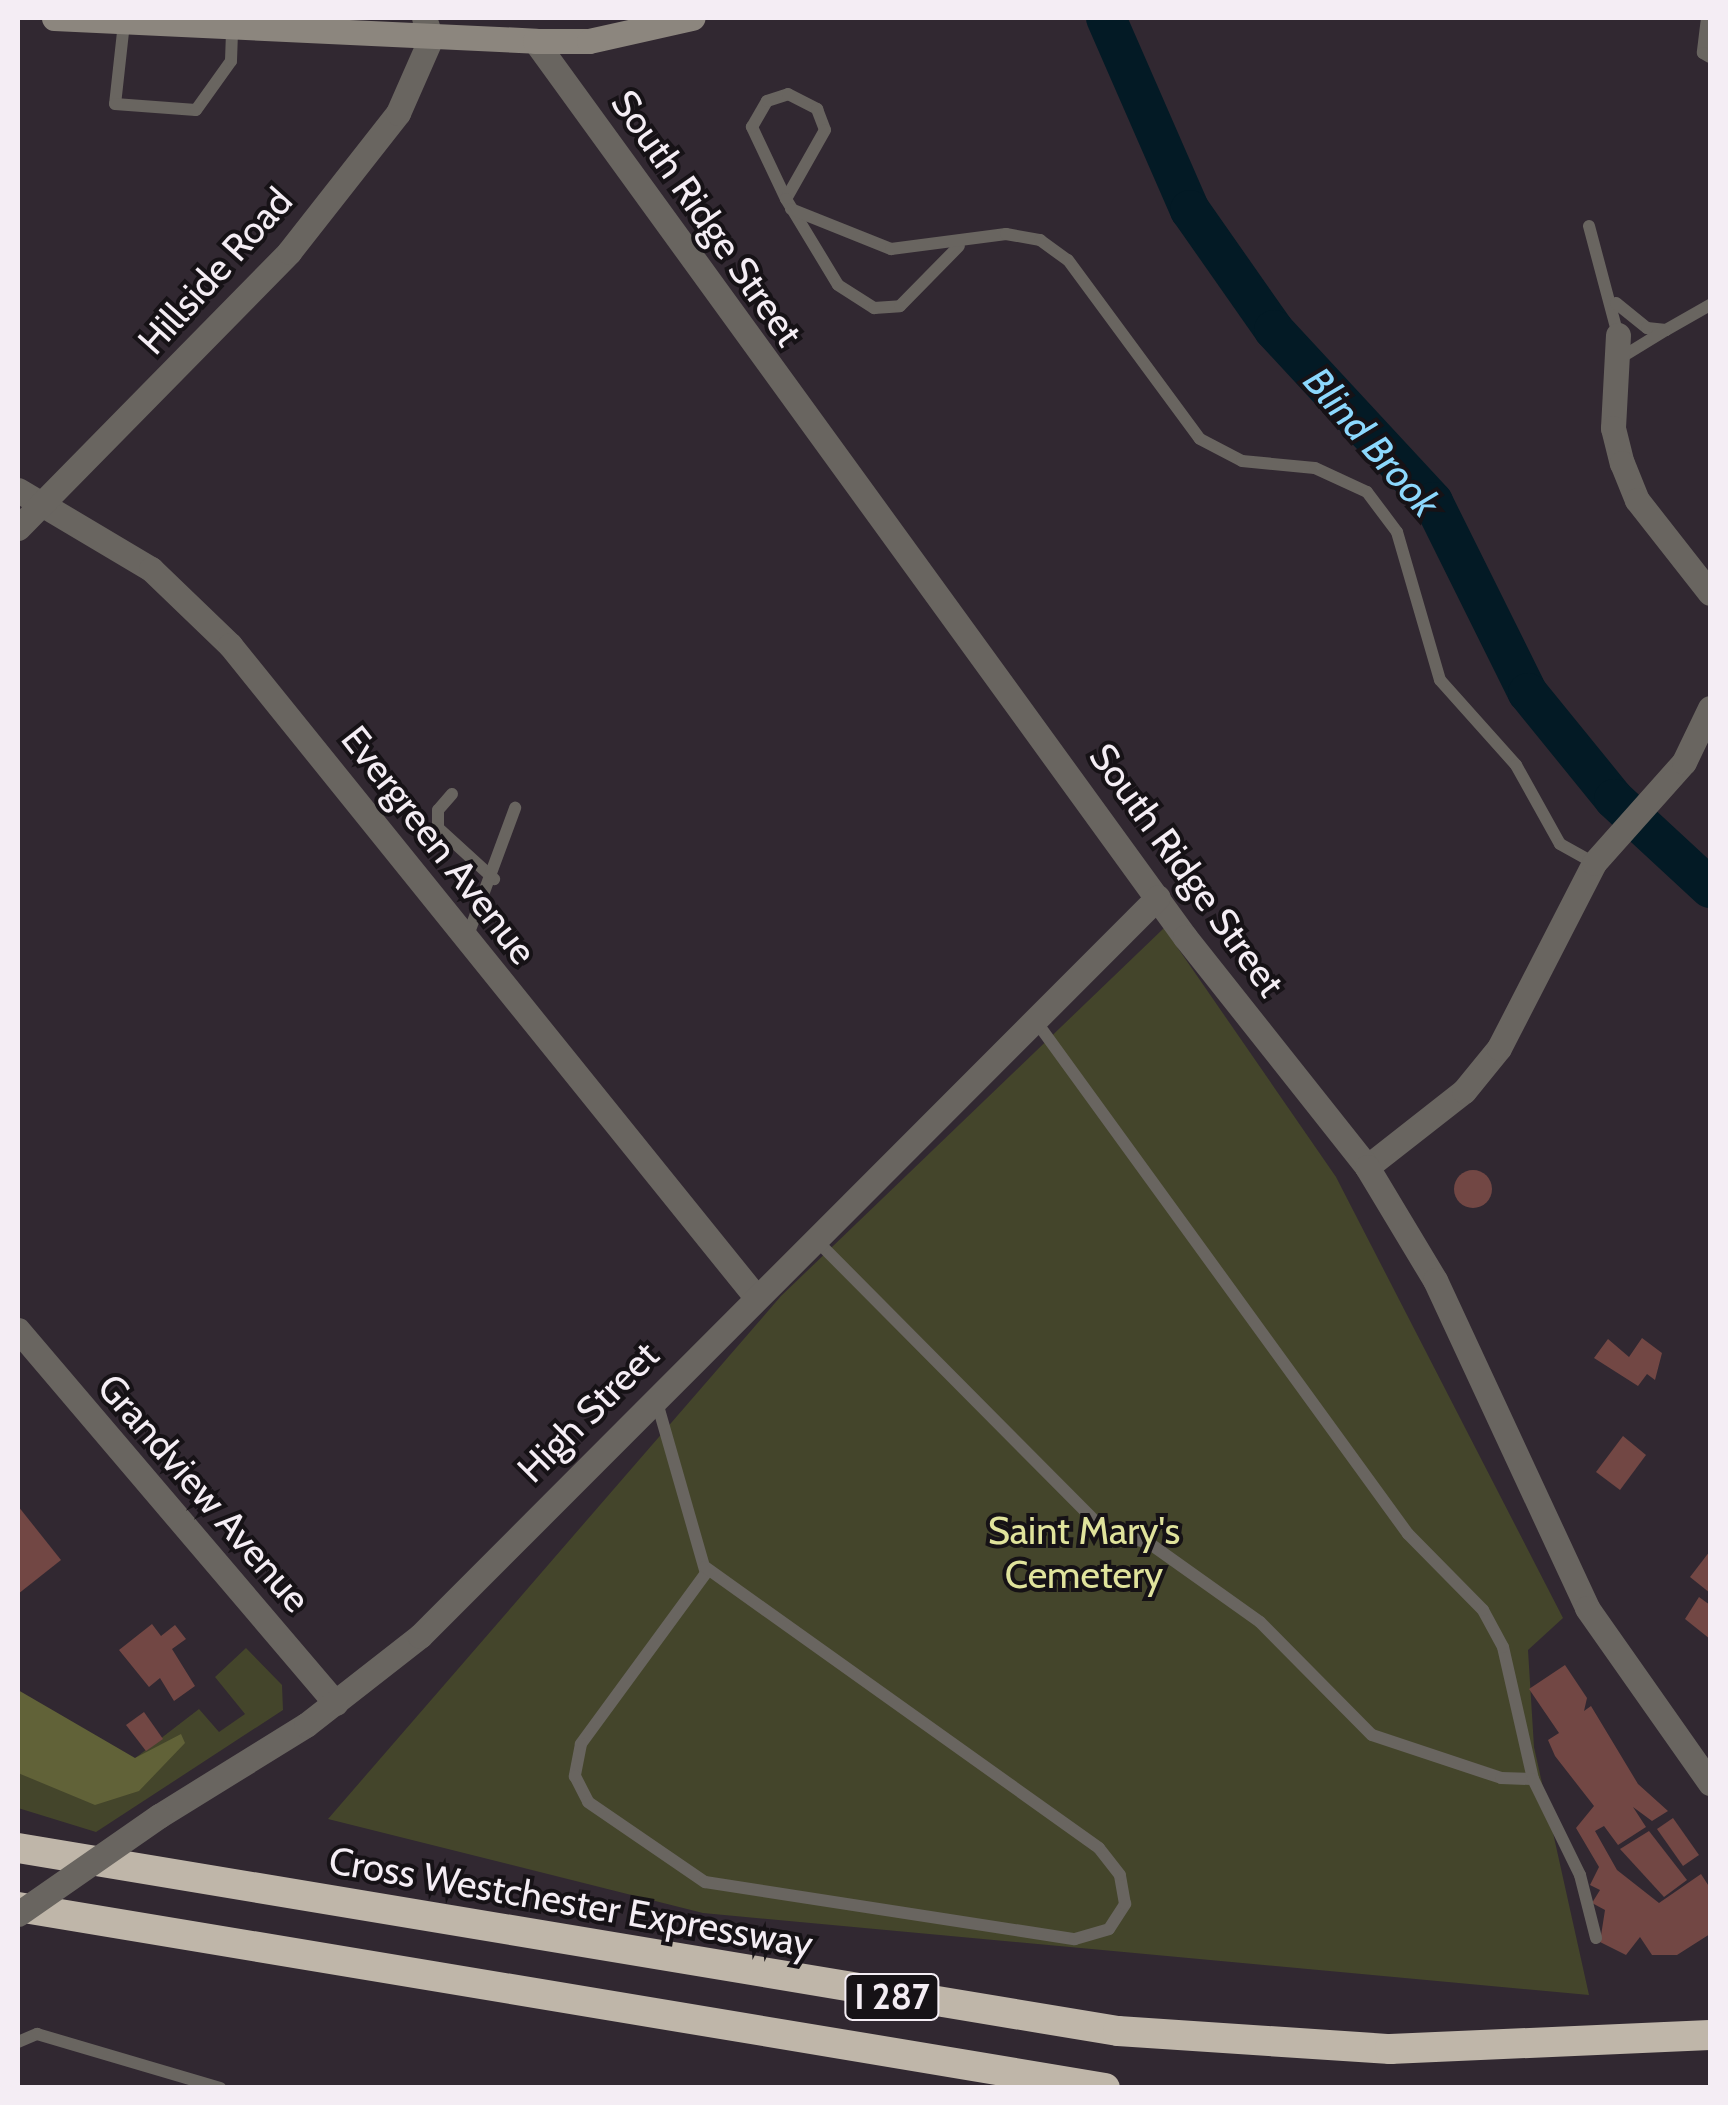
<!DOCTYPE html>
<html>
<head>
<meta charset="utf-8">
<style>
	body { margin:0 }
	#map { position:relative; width:1728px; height:2105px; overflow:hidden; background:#312831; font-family:Cabin,sans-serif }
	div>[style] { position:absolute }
	.green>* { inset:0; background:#44452b }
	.forest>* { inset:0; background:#616238 }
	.river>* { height:40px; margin:-20px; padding:0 20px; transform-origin:20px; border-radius:20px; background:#031a25 }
	.building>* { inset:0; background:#724744 }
	.round { border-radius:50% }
	.service>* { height:12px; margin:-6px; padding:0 6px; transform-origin:6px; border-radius:6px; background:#696560 }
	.minor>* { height:25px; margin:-12.5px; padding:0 12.5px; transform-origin:12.5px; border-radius:12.5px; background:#696560 }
	.tertiary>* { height:25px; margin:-12.5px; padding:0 12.5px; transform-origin:12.5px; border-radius:12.5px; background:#696560 }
	.secondary>* { height:25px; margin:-12.5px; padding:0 12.5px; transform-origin:12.5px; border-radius:12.5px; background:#8c867e }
	.motorway>* { height:30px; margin:-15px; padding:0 15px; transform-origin:15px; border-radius:15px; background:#bfb6a9 }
	.tertiary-bridge>* { height:25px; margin:-12.5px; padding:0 12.5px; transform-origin:12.5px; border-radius:12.5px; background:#696560 }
	span { translate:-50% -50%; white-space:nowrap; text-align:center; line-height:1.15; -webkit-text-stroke:8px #161216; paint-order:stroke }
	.shield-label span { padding:2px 8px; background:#161216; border:2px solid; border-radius:8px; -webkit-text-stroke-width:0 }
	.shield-label { font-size:35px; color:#f4edf4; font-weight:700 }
	.street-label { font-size:38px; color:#f4edf4 }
	.park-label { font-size:38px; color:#e0e39c }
	.water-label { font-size:40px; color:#8cd8fd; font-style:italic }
	.frame { position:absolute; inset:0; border:20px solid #f4edf4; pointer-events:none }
</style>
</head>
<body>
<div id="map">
	<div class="green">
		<i style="clip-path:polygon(1164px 928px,1336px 1177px,1563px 1618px,1528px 1650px,1534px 1747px,1589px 1995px,703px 1913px,328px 1819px,781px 1296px)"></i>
		<i style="clip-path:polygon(246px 1648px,282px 1685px,283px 1710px,96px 1832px,18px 1808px,18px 1745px,121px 1769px,199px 1709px,219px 1732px,245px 1714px,215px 1677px)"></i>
	</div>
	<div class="forest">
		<i style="clip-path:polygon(18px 1690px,135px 1758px,181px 1734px,185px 1743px,139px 1791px,95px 1805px,18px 1773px)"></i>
	</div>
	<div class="river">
		<i style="left:1106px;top:18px;width:210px;rotate:66.4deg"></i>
		<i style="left:1190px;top:210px;width:146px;rotate:55deg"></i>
		<i style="left:1274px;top:330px;width:234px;rotate:47.2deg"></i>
		<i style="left:1433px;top:502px;width:213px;rotate:63.6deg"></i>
		<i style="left:1528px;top:693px;width:136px;rotate:50.9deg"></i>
		<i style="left:1614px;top:799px;width:131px;rotate:42.8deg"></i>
	</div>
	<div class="building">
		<i class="round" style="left:1454px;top:1170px;width:38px;height:38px"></i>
		<i style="clip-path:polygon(1642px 1338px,1662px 1353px,1655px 1380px,1647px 1374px,1638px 1386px,1594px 1358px,1608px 1339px,1629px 1357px)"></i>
		<i style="clip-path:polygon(1623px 1436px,1646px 1455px,1620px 1490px,1596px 1472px)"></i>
		<i style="clip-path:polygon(18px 1506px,61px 1560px,18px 1594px)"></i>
		<i style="clip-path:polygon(1710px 1551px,1710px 1593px,1690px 1577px)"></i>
		<i style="clip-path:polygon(1699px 1597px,1710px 1605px,1710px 1639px,1685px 1619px)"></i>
		<i style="clip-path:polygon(152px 1624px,161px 1636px,175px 1625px,186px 1639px,172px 1649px,195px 1686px,174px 1701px,160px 1678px,149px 1687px,119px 1650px)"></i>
		<i style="clip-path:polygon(1565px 1665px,1587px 1698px,1584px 1711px,1591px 1706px,1638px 1784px,1668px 1811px,1652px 1821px,1633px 1807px,1646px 1827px,1618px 1845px,1604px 1826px,1595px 1831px,1617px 1870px,1659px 1903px,1701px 1874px,1710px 1888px,1710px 1934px,1677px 1955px,1652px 1955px,1640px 1937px,1626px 1955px,1600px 1942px,1605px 1910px,1592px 1903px,1600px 1890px,1590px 1885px,1599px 1867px,1576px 1828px,1594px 1806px,1555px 1756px,1548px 1740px,1559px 1733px,1529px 1689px)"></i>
		<i style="clip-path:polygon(144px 1712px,163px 1739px,146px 1751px,126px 1725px)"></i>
		<i style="clip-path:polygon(1673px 1818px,1699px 1855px,1683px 1866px,1657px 1829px)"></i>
		<i style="clip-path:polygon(1649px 1831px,1687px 1880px,1664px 1897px,1620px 1849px)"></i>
	</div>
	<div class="service">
		<i style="left:1707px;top:18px;width:35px;rotate:97deg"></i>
		<i style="left:1703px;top:53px;width:8px;rotate:30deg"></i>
		<i style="left:124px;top:23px;width:81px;rotate:96.3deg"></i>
		<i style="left:115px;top:104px;width:81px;rotate:4.2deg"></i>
		<i style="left:196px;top:110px;width:60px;rotate:-54.5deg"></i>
		<i style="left:231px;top:61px;width:31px;rotate:-88deg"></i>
		<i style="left:786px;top:199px;width:80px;rotate:-115.3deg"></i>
		<i style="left:752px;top:127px;width:30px;rotate:-60deg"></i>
		<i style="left:767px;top:101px;width:22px;rotate:-18deg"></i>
		<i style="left:788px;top:94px;width:33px;rotate:27deg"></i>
		<i style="left:817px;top:109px;width:22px;rotate:69deg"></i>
		<i style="left:825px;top:130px;width:79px;rotate:119.5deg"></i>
		<i style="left:786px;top:199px;width:100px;rotate:58.8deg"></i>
		<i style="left:838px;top:285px;width:43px;rotate:32.6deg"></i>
		<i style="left:874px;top:308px;width:26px;rotate:-4deg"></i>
		<i style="left:900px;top:306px;width:84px;rotate:-45.5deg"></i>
		<i style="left:791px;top:209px;width:108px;rotate:21.8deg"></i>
		<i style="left:891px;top:249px;width:116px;rotate:-7.4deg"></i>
		<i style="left:1006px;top:234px;width:35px;rotate:10deg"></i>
		<i style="left:1040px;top:240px;width:34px;rotate:36deg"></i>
		<i style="left:1068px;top:260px;width:222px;rotate:53.6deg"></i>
		<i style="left:1200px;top:439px;width:47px;rotate:27.6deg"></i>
		<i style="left:1242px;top:461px;width:73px;rotate:5.5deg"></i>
		<i style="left:1315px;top:468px;width:57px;rotate:24.8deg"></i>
		<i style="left:1367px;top:492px;width:50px;rotate:53.1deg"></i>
		<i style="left:1397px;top:532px;width:154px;rotate:73.8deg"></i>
		<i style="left:1440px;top:680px;width:114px;rotate:48.2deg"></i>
		<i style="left:1516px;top:765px;width:90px;rotate:60.9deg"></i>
		<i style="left:1560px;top:844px;width:39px;rotate:29deg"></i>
		<i style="left:1589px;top:226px;width:113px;rotate:75.1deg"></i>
		<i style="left:1616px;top:303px;width:40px;rotate:39deg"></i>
		<i style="left:1647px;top:328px;width:19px;rotate:6deg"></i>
		<i style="left:1666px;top:330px;width:51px;rotate:-29.6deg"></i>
		<i style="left:1617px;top:360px;width:57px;rotate:-31.5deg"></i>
		<i style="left:452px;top:794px;width:21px;rotate:131deg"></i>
		<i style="left:438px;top:810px;width:18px;rotate:90deg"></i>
		<i style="left:438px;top:828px;width:76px;rotate:42.3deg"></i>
		<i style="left:467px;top:938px;width:139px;rotate:-69.7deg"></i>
		<i style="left:815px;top:1239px;width:412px;rotate:45.2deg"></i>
		<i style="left:1105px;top:1531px;width:46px;rotate:15.3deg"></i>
		<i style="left:1149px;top:1543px;width:136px;rotate:35.4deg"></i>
		<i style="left:1260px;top:1622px;width:159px;rotate:45.3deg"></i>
		<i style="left:1372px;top:1735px;width:136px;rotate:18.4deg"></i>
		<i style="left:1501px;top:1778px;width:32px;rotate:2deg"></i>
		<i style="left:1533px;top:1779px;width:135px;rotate:-102.8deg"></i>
		<i style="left:1503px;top:1647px;width:42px;rotate:-118.4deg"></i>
		<i style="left:1483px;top:1610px;width:107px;rotate:-134.6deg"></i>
		<i style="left:1408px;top:1534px;width:635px;rotate:-125.97deg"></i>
		<i style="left:656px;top:1399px;width:181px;rotate:74deg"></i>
		<i style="left:706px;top:1573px;width:212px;rotate:126.2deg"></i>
		<i style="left:581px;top:1744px;width:33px;rotate:101deg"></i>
		<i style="left:575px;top:1776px;width:29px;rotate:63deg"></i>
		<i style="left:588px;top:1802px;width:142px;rotate:34.4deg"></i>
		<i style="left:705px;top:1882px;width:374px;rotate:8.8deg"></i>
		<i style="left:1075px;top:1939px;width:35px;rotate:-16deg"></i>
		<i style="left:1109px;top:1929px;width:30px;rotate:-57deg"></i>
		<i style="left:1125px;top:1904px;width:29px;rotate:-100deg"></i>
		<i style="left:1120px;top:1875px;width:34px;rotate:-128deg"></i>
		<i style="left:1099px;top:1848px;width:484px;rotate:-144.5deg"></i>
		<i style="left:1533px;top:1779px;width:107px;rotate:63.9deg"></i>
		<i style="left:1580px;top:1875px;width:65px;rotate:75.7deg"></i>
		<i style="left:18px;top:2042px;width:21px;rotate:-23deg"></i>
		<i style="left:37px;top:2034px;width:191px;rotate:16.4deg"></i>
	</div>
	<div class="minor">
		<i style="left:1618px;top:335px;width:93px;rotate:93.1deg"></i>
		<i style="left:1613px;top:428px;width:36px;rotate:76deg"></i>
		<i style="left:1622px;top:463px;width:40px;rotate:68deg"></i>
		<i style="left:1637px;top:500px;width:118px;rotate:51.9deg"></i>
		<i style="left:18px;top:490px;width:155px;rotate:30.7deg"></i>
		<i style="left:151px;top:569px;width:110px;rotate:43.9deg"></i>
		<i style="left:230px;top:645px;width:838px;rotate:51.11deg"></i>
		<i style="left:18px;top:528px;width:387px;rotate:-45.5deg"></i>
		<i style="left:289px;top:252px;width:177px;rotate:-51.9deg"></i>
		<i style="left:398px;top:113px;width:82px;rotate:-66.3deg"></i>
		<i style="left:431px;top:38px;width:21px;rotate:-109deg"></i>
		<i style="left:1367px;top:1167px;width:123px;rotate:-38.1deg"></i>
		<i style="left:1464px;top:1091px;width:55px;rotate:-50.9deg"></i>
		<i style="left:1499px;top:1048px;width:208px;rotate:-62.8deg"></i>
		<i style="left:1594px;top:863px;width:135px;rotate:-48.3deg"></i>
		<i style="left:1684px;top:762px;width:60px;rotate:-64.3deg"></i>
		<i style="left:18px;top:1330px;width:490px;rotate:49.6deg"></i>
	</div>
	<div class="tertiary">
		<i style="left:535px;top:41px;width:1107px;rotate:54.04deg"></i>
		<i style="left:1185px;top:937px;width:293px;rotate:51.6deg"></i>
		<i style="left:1367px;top:1167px;width:132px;rotate:59deg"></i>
		<i style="left:1435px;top:1280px;width:362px;rotate:65.1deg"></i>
		<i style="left:1587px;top:1608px;width:214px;rotate:54.9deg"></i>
		<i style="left:159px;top:1816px;width:173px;rotate:-31.8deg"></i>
		<i style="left:306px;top:1725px;width:145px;rotate:-38deg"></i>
		<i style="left:420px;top:1636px;width:1044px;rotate:-45.04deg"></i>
	</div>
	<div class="secondary">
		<i style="left:54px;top:18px;width:482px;rotate:2.7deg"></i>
		<i style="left:535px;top:41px;width:54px"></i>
		<i style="left:589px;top:41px;width:106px;rotate:-12.6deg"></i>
	</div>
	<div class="motorway">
		<i style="left:18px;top:1848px;width:1115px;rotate:9.45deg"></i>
		<i style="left:1118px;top:2031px;width:273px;rotate:3.8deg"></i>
		<i style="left:1390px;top:2049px;width:320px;rotate:-2.5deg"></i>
		<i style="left:18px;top:1907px;width:1102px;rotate:9.45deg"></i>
	</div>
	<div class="tertiary-bridge">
		<i style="left:18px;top:1914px;width:172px;rotate:-34.8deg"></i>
	</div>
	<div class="shield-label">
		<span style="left:892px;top:1997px">I 287</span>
	</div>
	<div class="street-label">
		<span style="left:707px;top:218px;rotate:55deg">South Ridge Street</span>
		<span style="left:215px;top:271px;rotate:-48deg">Hillside Road</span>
		<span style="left:439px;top:845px;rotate:52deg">Evergreen Avenue</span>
		<span style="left:1187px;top:870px;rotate:54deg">South Ridge Street</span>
		<span style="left:588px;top:1412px;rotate:-45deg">High Street</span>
		<span style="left:204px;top:1493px;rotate:49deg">Grandview Avenue</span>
		<span style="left:571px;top:1902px;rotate:10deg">Cross Westchester Expressway</span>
	</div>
	<div class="park-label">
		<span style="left:1084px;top:1553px">Saint Mary's<br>Cemetery</span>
	</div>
	<div class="water-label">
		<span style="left:1372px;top:442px;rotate:49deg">Blind Brook</span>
	</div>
	<div class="frame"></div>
</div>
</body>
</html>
